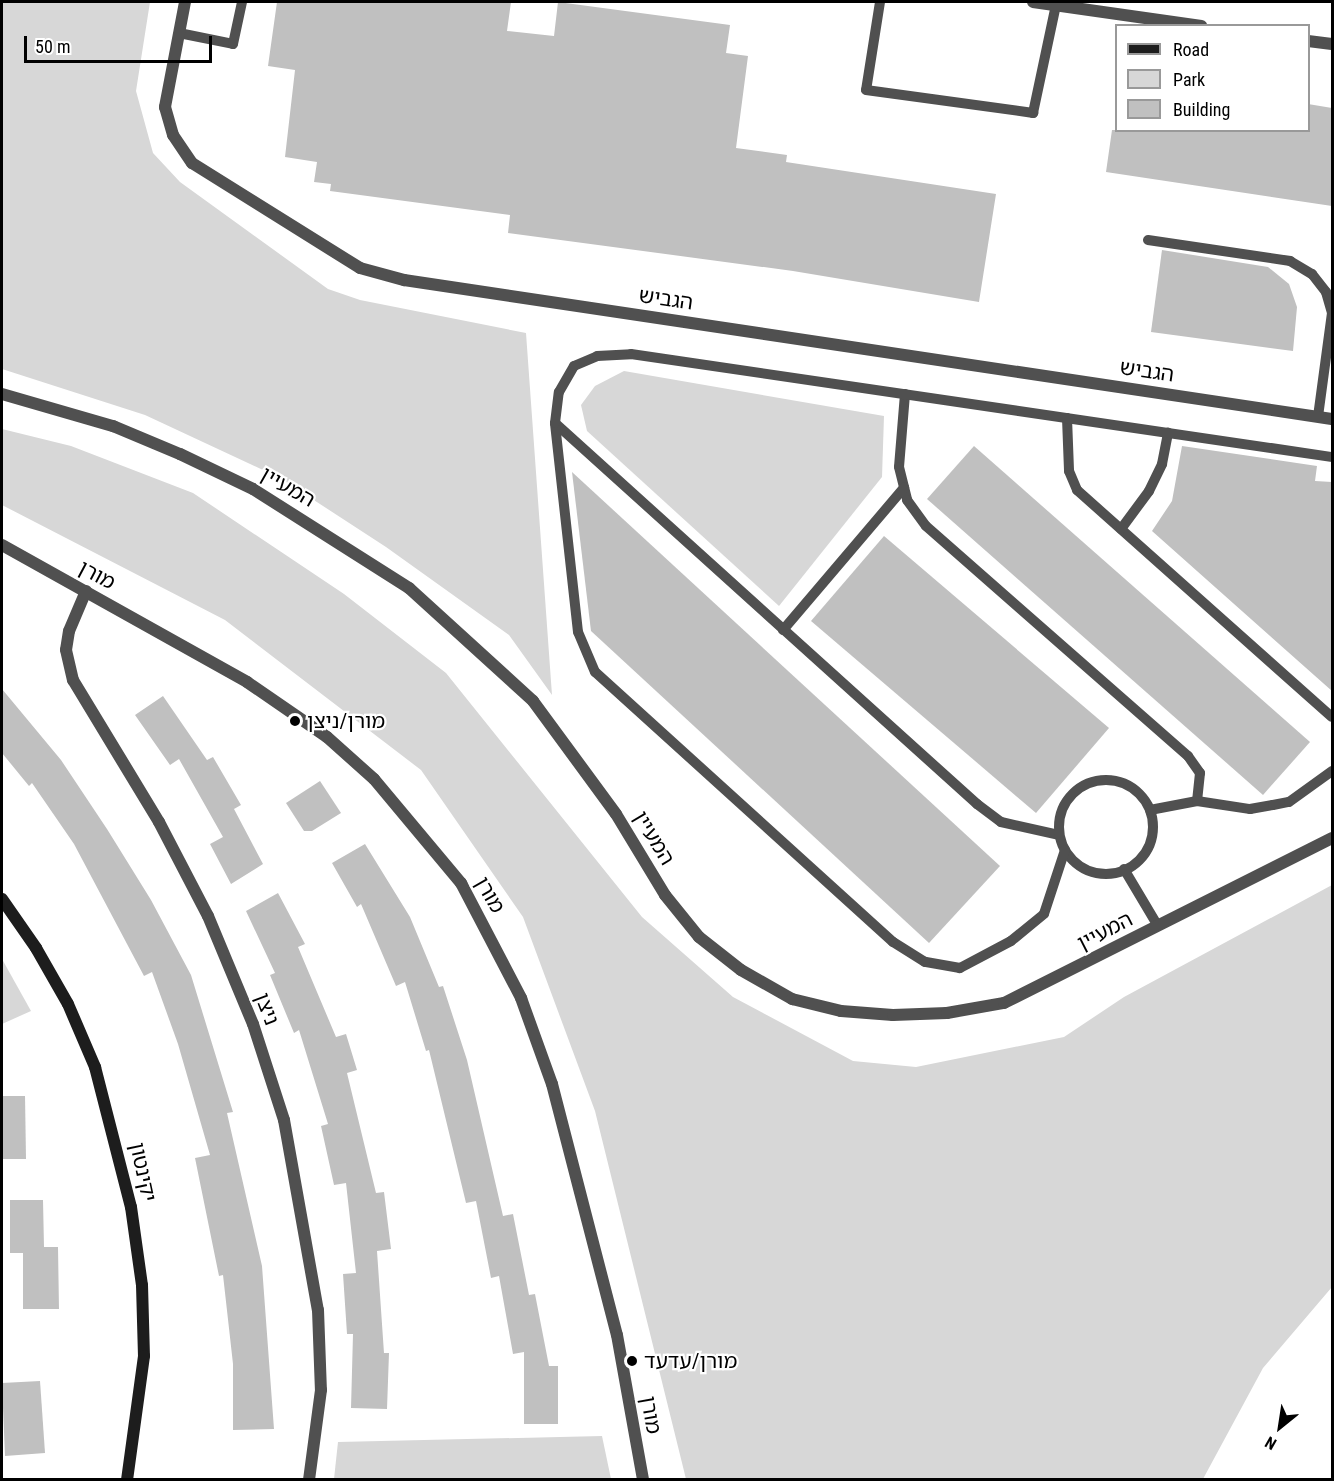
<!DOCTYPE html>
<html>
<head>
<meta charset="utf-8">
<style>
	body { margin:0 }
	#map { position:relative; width:1334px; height:1481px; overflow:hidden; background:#fff; font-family:"Roboto Condensed","Noto Sans Hebrew",sans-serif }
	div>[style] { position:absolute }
	.green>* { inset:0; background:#d7d7d7 }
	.building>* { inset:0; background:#c0c0c0 }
	.lane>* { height:10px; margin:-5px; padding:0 5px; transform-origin:5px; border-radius:5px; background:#505050 }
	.lane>.ring { margin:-5px; padding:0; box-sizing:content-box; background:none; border:10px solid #505050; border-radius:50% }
	.street>* { height:12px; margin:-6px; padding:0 6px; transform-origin:6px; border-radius:6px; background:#505050 }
	.secondary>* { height:12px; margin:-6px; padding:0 6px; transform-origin:6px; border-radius:6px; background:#1d1d1d }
	.dots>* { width:16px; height:16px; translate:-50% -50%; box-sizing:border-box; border:3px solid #fff; border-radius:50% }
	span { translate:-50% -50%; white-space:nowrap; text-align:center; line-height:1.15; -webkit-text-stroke:4.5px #fff; paint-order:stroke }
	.street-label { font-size:21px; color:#000 }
	.poi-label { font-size:21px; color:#000 }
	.left { translate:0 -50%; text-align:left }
	.frame { position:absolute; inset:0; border:3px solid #000; pointer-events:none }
	.legend { position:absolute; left:1115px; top:24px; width:195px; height:108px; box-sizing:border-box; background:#fff; border:2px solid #999; margin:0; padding:8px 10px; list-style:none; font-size:18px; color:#000 }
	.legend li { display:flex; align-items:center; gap:12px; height:30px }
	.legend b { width:30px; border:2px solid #999 }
	.north { position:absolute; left:1250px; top:1397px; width:60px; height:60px; -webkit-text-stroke:4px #fff; paint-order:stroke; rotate:210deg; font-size:16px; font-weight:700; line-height:24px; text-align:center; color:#000 }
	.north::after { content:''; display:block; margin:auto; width:21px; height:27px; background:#000; clip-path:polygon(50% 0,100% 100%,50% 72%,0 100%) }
	.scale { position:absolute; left:24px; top:36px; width:188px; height:27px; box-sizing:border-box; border:3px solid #000; border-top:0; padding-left:8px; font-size:18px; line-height:21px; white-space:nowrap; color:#000; -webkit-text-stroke:4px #fff; paint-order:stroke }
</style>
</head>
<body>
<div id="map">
	<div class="green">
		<i style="clip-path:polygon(2px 2px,150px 2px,136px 91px,153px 153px,180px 182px,328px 289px,360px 300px,526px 333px,552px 695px,509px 635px,386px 547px,280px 478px,145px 415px,2px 369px)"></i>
		<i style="clip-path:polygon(624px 371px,884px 416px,882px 477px,779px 606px,587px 431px,581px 405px,595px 386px)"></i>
		<i style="clip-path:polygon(2px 429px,71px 446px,193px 493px,344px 594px,446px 673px,642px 917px,733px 997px,853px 1061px,916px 1067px,1064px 1037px,1124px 997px,1332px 885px,1332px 1287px,1263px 1368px,1203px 1479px,686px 1479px,595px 1111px,523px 917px,421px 770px,225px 620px,2px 505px)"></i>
		<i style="clip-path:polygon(2px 959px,31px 1011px,2px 1024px)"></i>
		<i style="clip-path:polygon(602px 1436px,611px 1479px,334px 1479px,338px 1442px)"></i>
	</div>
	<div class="building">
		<i style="clip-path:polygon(277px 2px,511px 2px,507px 31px,554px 36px,558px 2px,730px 25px,726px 53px,748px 56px,736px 148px,787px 155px,786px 162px,996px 194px,979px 302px,793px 271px,508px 233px,510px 215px,330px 191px,331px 184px,314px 182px,317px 162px,285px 157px,295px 70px,268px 66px)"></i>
		<i style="clip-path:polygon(1308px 104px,1332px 108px,1332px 206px,1106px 172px,1112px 130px,1308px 130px)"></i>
		<i style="clip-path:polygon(1162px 250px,1268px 267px,1289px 284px,1297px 307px,1293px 351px,1151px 332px)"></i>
		<i style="clip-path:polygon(974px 446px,1310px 742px,1263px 795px,927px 499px)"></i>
		<i style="clip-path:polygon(1182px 446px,1317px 466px,1315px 481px,1332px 482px,1332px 691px,1152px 531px,1172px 501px)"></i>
		<i style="clip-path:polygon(572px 472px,1000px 866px,929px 943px,591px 631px)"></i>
		<i style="clip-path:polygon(884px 536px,1109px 728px,1036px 813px,811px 621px)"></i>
		<i style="clip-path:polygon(2px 689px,61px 760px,107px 829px,151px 900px,191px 975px,233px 1112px,227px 1113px,262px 1266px,274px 1429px,233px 1430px,233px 1364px,223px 1275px,219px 1276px,195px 1158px,210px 1155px,178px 1044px,152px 972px,144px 976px,74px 844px,32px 783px,29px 786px,2px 753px)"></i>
		<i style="clip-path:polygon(163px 696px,207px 760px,213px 757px,241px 805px,234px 809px,263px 864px,231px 884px,210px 844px,223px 837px,179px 759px,170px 765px,135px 715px)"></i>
		<i style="clip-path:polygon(320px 781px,341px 813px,312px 831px,304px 831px,286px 803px)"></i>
		<i style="clip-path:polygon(365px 844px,410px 917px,439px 987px,443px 986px,467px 1060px,503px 1216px,513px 1214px,529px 1295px,535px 1294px,549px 1366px,558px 1366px,558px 1424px,524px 1424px,524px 1352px,513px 1354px,499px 1276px,491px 1278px,476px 1201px,466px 1203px,429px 1050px,426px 1051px,405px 982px,396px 986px,361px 904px,357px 907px,332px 863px)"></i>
		<i style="clip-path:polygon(278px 893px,305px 944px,298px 947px,336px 1037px,346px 1034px,357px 1070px,347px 1073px,376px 1193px,384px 1192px,391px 1249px,377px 1251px,384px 1353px,389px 1353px,387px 1409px,351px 1408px,353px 1334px,347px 1334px,343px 1274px,356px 1273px,346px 1183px,334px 1185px,321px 1126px,328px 1124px,299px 1030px,294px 1033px,270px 975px,275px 973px,246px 911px)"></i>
		<i style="clip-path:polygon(2px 1096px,25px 1096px,26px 1159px,2px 1159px)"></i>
		<i style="clip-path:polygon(10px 1200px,43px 1200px,44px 1247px,58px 1247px,59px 1309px,23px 1309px,23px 1253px,10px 1253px)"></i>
		<i style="clip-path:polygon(40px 1381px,45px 1453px,5px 1456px,2px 1383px)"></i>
	</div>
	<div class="lane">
		<i style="left:880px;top:2px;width:89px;rotate:99deg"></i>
		<i style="left:866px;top:90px;width:169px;rotate:7.8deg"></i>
		<i style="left:1033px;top:113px;width:110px;rotate:-78deg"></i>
		<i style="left:179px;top:33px;width:55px;rotate:11.5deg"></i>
		<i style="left:233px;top:44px;width:43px;rotate:-77.9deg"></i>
		<i style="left:1148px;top:240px;width:144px;rotate:8.4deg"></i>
		<i style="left:1290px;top:261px;width:26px;rotate:31deg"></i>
		<i style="left:1312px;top:274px;width:23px;rotate:52deg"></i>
		<i style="left:1326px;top:292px;width:22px;rotate:74deg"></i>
		<i style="left:1332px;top:313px;width:104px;rotate:97.7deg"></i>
		<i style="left:905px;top:394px;width:73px;rotate:94.7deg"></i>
		<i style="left:899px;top:467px;width:34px;rotate:76deg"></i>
		<i style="left:907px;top:500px;width:32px;rotate:54deg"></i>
		<i style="left:926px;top:526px;width:349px;rotate:41.3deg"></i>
		<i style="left:1188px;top:756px;width:21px;rotate:55deg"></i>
		<i style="left:1200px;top:773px;width:28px;rotate:96deg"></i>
		<i style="left:1067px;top:418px;width:53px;rotate:87.8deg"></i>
		<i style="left:1069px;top:471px;width:21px;rotate:67deg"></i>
		<i style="left:1077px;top:490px;width:341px;rotate:41.7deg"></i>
		<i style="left:555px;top:423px;width:569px;rotate:42.08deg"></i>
		<i style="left:977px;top:804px;width:30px;rotate:37deg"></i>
		<i style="left:1001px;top:822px;width:59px;rotate:12.6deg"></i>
		<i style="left:1121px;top:529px;width:47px;rotate:-53.6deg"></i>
		<i style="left:1149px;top:491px;width:30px;rotate:-64deg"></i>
		<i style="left:1162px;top:464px;width:32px;rotate:-79deg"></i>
		<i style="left:783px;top:630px;width:187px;rotate:-49.6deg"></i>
		<i class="ring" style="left:1059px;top:780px;width:84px;height:84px"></i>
		<i style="left:1150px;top:810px;width:48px;rotate:-10.8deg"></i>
		<i style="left:1197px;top:801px;width:54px;rotate:8.6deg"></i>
		<i style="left:1250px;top:809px;width:23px;rotate:-10deg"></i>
		<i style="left:1273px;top:805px;width:16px;rotate:-11deg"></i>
		<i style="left:1289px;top:802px;width:53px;rotate:-35.8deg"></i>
		<i style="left:1065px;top:850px;width:67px;rotate:108.2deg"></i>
		<i style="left:1044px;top:914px;width:43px;rotate:140.7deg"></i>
		<i style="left:1011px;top:941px;width:58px;rotate:152.1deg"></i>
		<i style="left:960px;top:968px;width:36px;rotate:-170deg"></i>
		<i style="left:925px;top:962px;width:38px;rotate:-148deg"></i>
		<i style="left:893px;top:942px;width:402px;rotate:-137.8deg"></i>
		<i style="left:595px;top:672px;width:43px;rotate:-113deg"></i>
		<i style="left:578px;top:632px;width:210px;rotate:-96.3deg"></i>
		<i style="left:555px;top:423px;width:31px;rotate:-83deg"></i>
		<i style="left:559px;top:392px;width:30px;rotate:-60deg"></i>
		<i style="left:574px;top:366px;width:25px;rotate:-23deg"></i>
		<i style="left:597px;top:356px;width:34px;rotate:-3deg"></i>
		<i style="left:631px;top:354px;width:709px;rotate:8.36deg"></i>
		<i style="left:1124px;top:869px;width:66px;rotate:59.2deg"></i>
	</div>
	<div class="street">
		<i style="left:185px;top:2px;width:107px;rotate:100.8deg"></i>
		<i style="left:165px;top:107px;width:29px;rotate:74deg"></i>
		<i style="left:173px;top:135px;width:34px;rotate:56deg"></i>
		<i style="left:192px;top:163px;width:198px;rotate:32deg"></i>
		<i style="left:360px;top:268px;width:46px;rotate:15.3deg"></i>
		<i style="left:404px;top:280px;width:938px;rotate:8.52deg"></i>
		<i style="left:1033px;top:2px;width:170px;rotate:8.1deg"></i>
		<i style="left:1308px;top:41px;width:24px;rotate:7deg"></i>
		<i style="left:2px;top:394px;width:116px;rotate:16.1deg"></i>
		<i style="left:113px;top:426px;width:73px;rotate:22.7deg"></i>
		<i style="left:180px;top:454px;width:81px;rotate:25.6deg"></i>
		<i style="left:253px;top:489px;width:185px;rotate:32.4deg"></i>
		<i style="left:409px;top:588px;width:168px;rotate:42.3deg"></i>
		<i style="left:533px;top:701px;width:140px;rotate:53.7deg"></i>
		<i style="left:616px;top:814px;width:95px;rotate:58.8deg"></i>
		<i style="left:665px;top:895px;width:54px;rotate:51deg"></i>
		<i style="left:699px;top:937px;width:53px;rotate:38.2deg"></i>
		<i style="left:741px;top:970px;width:59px;rotate:29.6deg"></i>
		<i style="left:792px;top:999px;width:50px;rotate:13.8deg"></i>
		<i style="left:841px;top:1011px;width:52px;rotate:4.4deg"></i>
		<i style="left:893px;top:1015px;width:54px;rotate:-2.1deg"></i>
		<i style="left:947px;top:1013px;width:58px;rotate:-10deg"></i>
		<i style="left:1004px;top:1003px;width:367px;rotate:-26.7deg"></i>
		<i style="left:2px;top:545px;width:281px;rotate:29.2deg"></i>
		<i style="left:247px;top:682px;width:97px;rotate:34.5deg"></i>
		<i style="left:327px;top:737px;width:63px;rotate:41.8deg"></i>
		<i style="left:374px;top:779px;width:136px;rotate:50.1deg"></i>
		<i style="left:461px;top:883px;width:130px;rotate:62.4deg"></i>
		<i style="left:521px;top:998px;width:91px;rotate:70.2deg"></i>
		<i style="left:552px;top:1084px;width:259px;rotate:75.5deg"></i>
		<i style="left:617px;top:1335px;width:147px;rotate:79.8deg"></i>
		<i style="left:86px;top:591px;width:43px;rotate:113deg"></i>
		<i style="left:69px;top:631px;width:19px;rotate:99deg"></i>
		<i style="left:66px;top:650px;width:31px;rotate:77deg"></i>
		<i style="left:73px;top:680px;width:166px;rotate:58.8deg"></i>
		<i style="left:159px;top:822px;width:106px;rotate:62.5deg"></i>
		<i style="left:208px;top:916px;width:117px;rotate:67.4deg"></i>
		<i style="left:253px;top:1024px;width:101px;rotate:72.1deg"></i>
		<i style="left:284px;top:1120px;width:193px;rotate:79.9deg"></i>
		<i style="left:318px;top:1310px;width:80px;rotate:87.9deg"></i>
		<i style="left:321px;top:1390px;width:91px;rotate:97.6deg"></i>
	</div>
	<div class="secondary">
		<i style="left:2px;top:899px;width:60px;rotate:55.2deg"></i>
		<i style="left:36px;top:948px;width:64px;rotate:60.3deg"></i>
		<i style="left:68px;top:1004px;width:69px;rotate:66.8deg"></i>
		<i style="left:95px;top:1067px;width:145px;rotate:75.6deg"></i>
		<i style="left:131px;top:1207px;width:79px;rotate:82deg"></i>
		<i style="left:142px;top:1285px;width:71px;rotate:88.4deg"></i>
		<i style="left:144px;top:1356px;width:125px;rotate:97.8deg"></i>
	</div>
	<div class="dots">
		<i style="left:295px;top:721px;background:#000"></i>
		<i style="left:632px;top:1361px;background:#000"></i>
	</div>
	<div class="street-label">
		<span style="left:666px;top:299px;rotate:8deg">הגביש</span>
		<span style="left:1147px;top:371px;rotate:8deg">הגביש</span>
		<span style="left:288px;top:487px;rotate:30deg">המעיין</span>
		<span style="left:97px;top:575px;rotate:28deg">מורן</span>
		<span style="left:654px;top:838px;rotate:59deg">המעיין</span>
		<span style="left:490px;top:895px;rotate:60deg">מורן</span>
		<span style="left:1105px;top:931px;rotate:-27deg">המעיין</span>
		<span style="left:267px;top:1009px;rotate:69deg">ניצן</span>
		<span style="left:143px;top:1172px;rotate:78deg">יקינטון</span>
		<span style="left:651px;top:1415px;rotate:80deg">מורן</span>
	</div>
	<div class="poi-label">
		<span class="left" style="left:307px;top:721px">מורן/ניצן</span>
		<span class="left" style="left:644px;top:1361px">מורן/עדעד</span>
	</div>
	<div class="frame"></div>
	<ul class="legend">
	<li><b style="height:8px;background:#1d1d1d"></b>Road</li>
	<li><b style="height:16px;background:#d7d7d7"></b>Park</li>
	<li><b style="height:16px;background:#c0c0c0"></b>Building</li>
	</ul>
	<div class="north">N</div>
	<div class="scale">50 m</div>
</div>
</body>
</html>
